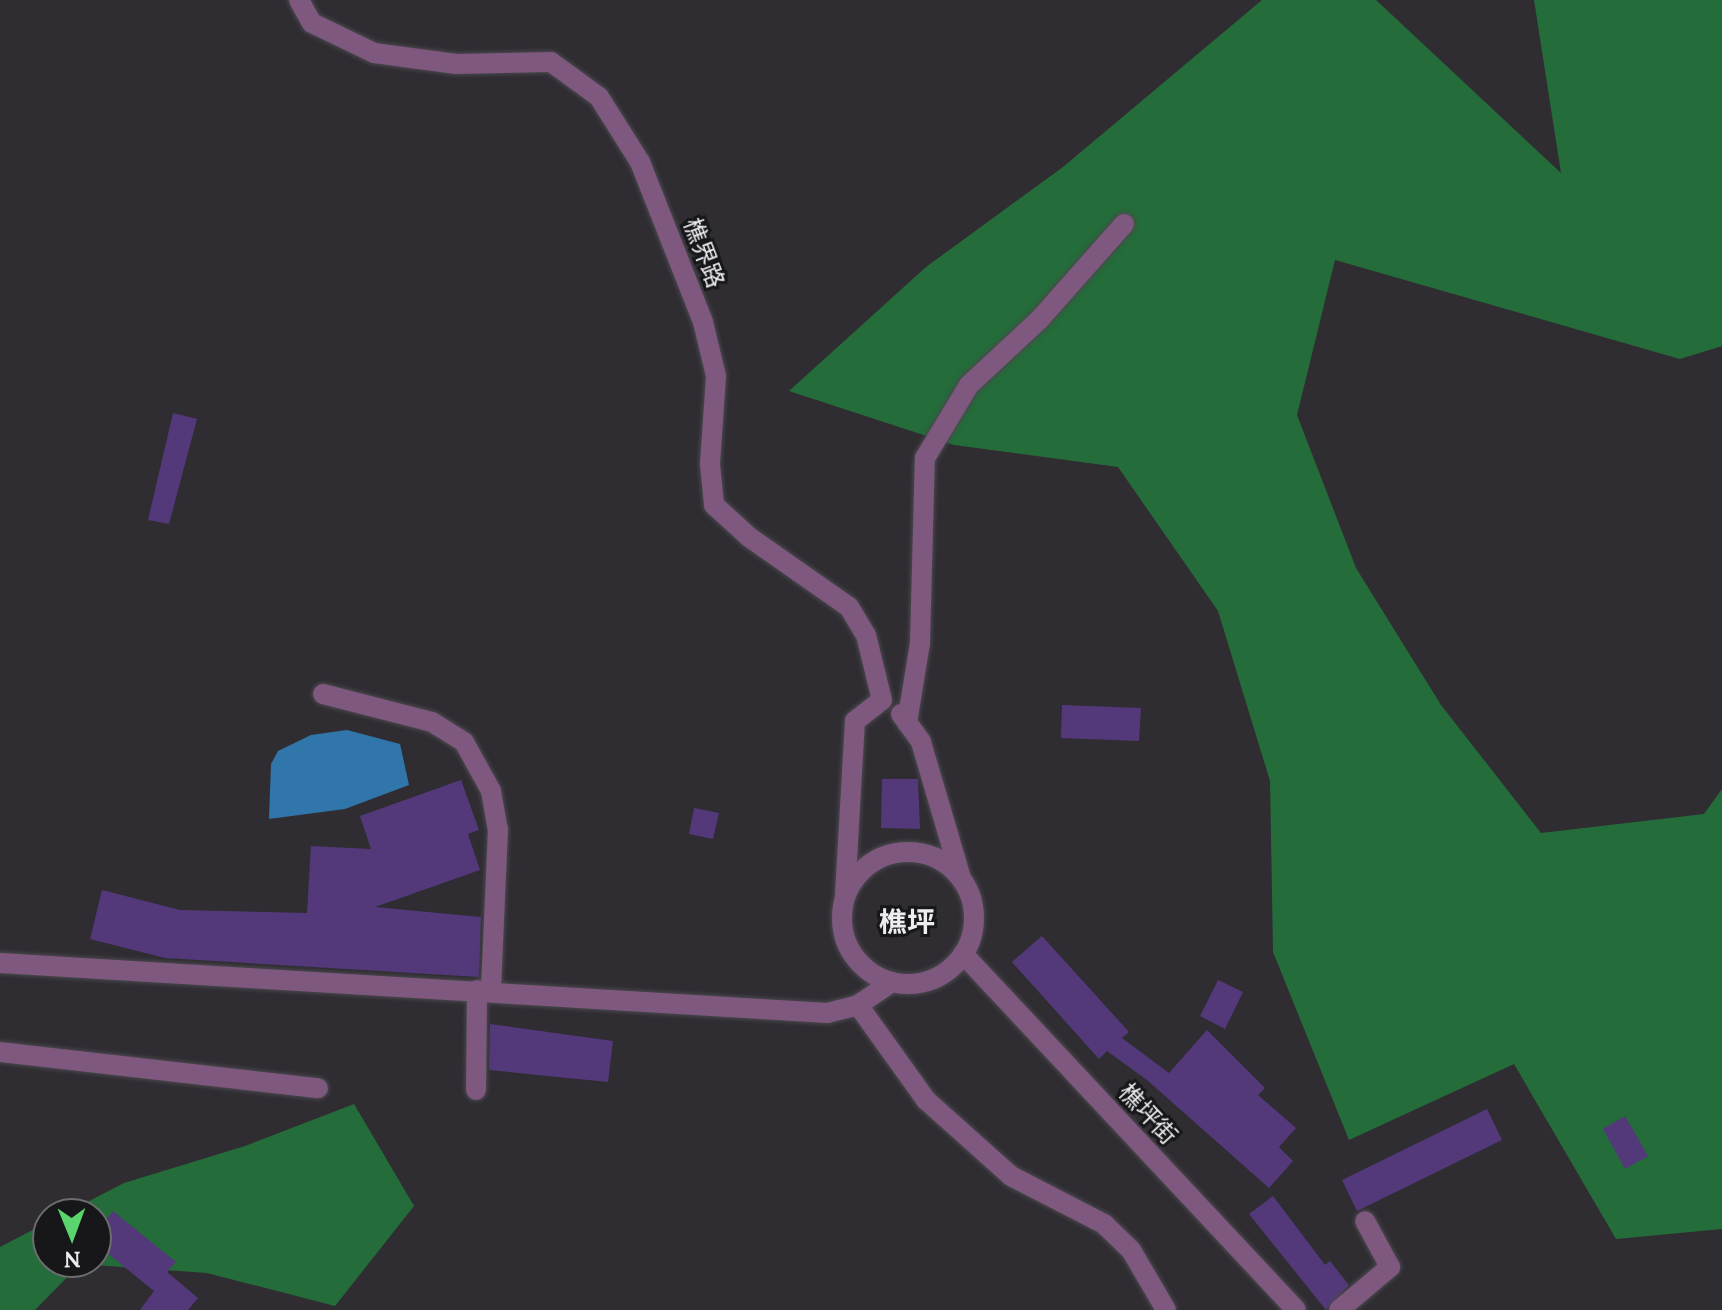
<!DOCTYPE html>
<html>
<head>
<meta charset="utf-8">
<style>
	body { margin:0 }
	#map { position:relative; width:1722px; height:1310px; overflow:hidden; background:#2f2d32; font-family:Lora,"Noto Sans SC",serif }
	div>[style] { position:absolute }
	.forest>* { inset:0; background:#246c3a }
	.water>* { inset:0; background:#3076aa }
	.building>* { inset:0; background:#53397a }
	.roads { filter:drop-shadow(0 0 2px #4a484d) drop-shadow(0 0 2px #4a484d) }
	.minor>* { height:20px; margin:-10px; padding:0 10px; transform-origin:10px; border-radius:10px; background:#7e587f }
	.minor>.ring { margin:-10px; padding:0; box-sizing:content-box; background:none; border:20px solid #7e587f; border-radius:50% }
	span { translate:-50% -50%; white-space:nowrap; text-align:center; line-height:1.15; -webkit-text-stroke:6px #171618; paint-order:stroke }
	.street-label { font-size:24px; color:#ededf0 }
	.quarter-label { font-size:28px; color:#ededf0; font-weight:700 }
	.north { position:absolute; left:32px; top:1198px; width:80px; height:80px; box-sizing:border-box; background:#171618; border:2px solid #6d6c6e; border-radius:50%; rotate:179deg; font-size:22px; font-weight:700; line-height:32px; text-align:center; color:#ededf0 }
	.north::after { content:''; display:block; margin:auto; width:28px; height:36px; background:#5ad56e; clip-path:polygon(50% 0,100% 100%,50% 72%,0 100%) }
</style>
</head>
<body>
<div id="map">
	<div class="forest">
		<i style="clip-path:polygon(1262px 0,1376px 0,1561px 173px,1534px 0,1722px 0,1722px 346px,1680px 359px,1335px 260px,1297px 415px,1356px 568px,1441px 705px,1541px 833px,1704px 814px,1722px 789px,1722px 1229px,1616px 1239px,1514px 1064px,1349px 1140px,1273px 952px,1270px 781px,1218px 611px,1118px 467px,954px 445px,789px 391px,926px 267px,1063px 167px)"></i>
		<i style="clip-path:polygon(354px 1104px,414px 1206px,335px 1306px,207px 1273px,80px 1264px,35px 1310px,0 1310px,0 1247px,48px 1222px,48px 1262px,96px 1262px,96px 1214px,64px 1214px,124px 1183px,245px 1146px)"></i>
	</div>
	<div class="water">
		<i style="clip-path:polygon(347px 730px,400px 744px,409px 785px,345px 809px,269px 819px,271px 764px,278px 751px,311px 735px)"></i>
	</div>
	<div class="building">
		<i style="clip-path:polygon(173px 413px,197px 419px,169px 524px,148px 520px)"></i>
		<i style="clip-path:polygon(1062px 705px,1141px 708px,1139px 741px,1061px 738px)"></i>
		<i style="clip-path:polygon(882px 779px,918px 779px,920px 829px,881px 828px)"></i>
		<i style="clip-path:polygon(461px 780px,479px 830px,468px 834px,480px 870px,375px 907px,481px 917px,479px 977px,165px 958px,90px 939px,102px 890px,180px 910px,307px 913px,311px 846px,371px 849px,360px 816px)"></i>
		<i style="clip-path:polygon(694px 808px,719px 813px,713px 839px,689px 834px)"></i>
		<i style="clip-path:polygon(1042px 936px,1129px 1032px,1122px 1038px,1169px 1073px,1207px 1030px,1265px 1088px,1258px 1095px,1296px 1128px,1279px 1147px,1293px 1161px,1269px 1188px,1147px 1080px,1107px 1051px,1099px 1059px,1012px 962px)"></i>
		<i style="clip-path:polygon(1218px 980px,1243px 992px,1225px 1029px,1200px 1016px)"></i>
		<i style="clip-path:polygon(490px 1024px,613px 1041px,608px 1082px,489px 1070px)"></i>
		<i style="clip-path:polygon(1487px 1109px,1502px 1140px,1357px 1211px,1342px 1180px)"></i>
		<i style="clip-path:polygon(1625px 1116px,1648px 1156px,1625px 1169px,1603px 1129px)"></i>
		<i style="clip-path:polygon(1273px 1196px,1325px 1265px,1330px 1261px,1349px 1285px,1326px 1310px,1249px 1214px)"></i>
		<i style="clip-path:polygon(113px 1211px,176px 1262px,167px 1272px,198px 1298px,188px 1310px,140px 1310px,154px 1291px,96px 1244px,96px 1232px)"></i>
	</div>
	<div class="roads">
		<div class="minor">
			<i style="left:299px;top:0;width:26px;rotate:61deg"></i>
			<i style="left:312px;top:23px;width:69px;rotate:25.8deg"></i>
			<i style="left:374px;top:53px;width:83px;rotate:7.6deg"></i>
			<i style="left:456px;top:64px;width:95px;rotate:-1.2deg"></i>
			<i style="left:551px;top:62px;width:59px;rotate:36.1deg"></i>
			<i style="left:599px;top:97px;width:77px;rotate:57.8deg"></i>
			<i style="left:640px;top:162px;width:172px;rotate:68.5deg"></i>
			<i style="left:703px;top:322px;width:56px;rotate:76.5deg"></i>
			<i style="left:716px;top:376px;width:88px;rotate:93.9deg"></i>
			<i style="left:710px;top:464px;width:41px;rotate:84.4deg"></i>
			<i style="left:714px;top:505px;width:47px;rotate:42.4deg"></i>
			<i style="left:749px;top:537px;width:122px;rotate:35deg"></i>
			<i style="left:849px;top:607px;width:33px;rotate:59deg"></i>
			<i style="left:866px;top:635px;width:67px;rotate:76.2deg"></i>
			<i style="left:323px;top:694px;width:113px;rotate:14.4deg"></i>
			<i style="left:432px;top:722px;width:38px;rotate:32deg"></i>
			<i style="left:464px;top:742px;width:56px;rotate:61.1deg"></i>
			<i style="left:491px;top:791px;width:39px;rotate:80deg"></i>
			<i style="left:498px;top:829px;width:162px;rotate:92.5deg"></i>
			<i style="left:901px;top:714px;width:34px;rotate:54deg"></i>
			<i style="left:921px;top:742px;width:142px;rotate:73.6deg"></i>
			<i style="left:907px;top:723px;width:81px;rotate:-80.8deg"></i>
			<i style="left:920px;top:643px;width:185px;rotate:-88.5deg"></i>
			<i style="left:925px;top:458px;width:85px;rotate:-58.9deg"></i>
			<i style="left:969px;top:385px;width:97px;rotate:-42.9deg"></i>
			<i style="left:1040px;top:319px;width:127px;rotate:-48.5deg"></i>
			<i class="ring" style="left:842px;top:852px;width:112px;height:112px"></i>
			<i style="left:845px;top:894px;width:173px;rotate:-86.7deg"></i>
			<i style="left:855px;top:721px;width:34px;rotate:-38deg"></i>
			<i style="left:963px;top:954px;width:487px;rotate:46.9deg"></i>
			<i style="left:0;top:963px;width:829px;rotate:3.46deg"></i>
			<i style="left:827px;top:1013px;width:32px;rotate:-14deg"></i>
			<i style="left:858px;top:1005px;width:41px;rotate:-34.1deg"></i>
			<i style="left:858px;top:1005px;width:117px;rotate:54.4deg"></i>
			<i style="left:926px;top:1100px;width:114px;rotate:41.8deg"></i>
			<i style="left:1011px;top:1176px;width:105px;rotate:27.3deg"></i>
			<i style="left:1104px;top:1224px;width:37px;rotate:44deg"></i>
			<i style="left:1131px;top:1250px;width:69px;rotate:59.7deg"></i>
			<i style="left:0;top:1052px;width:320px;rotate:6.5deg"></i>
			<i style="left:476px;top:1090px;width:100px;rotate:-89.4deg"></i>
			<i style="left:1339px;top:1310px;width:67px;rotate:-40.1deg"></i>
			<i style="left:1390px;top:1267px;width:52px;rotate:-118.5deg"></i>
		</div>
	</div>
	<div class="street-label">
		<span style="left:704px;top:253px;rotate:69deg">樵界路</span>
		<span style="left:1148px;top:1114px;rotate:47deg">樵坪街</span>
	</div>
	<div class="quarter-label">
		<span style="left:907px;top:922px">樵坪</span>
	</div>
	<div class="north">N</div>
</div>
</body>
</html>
